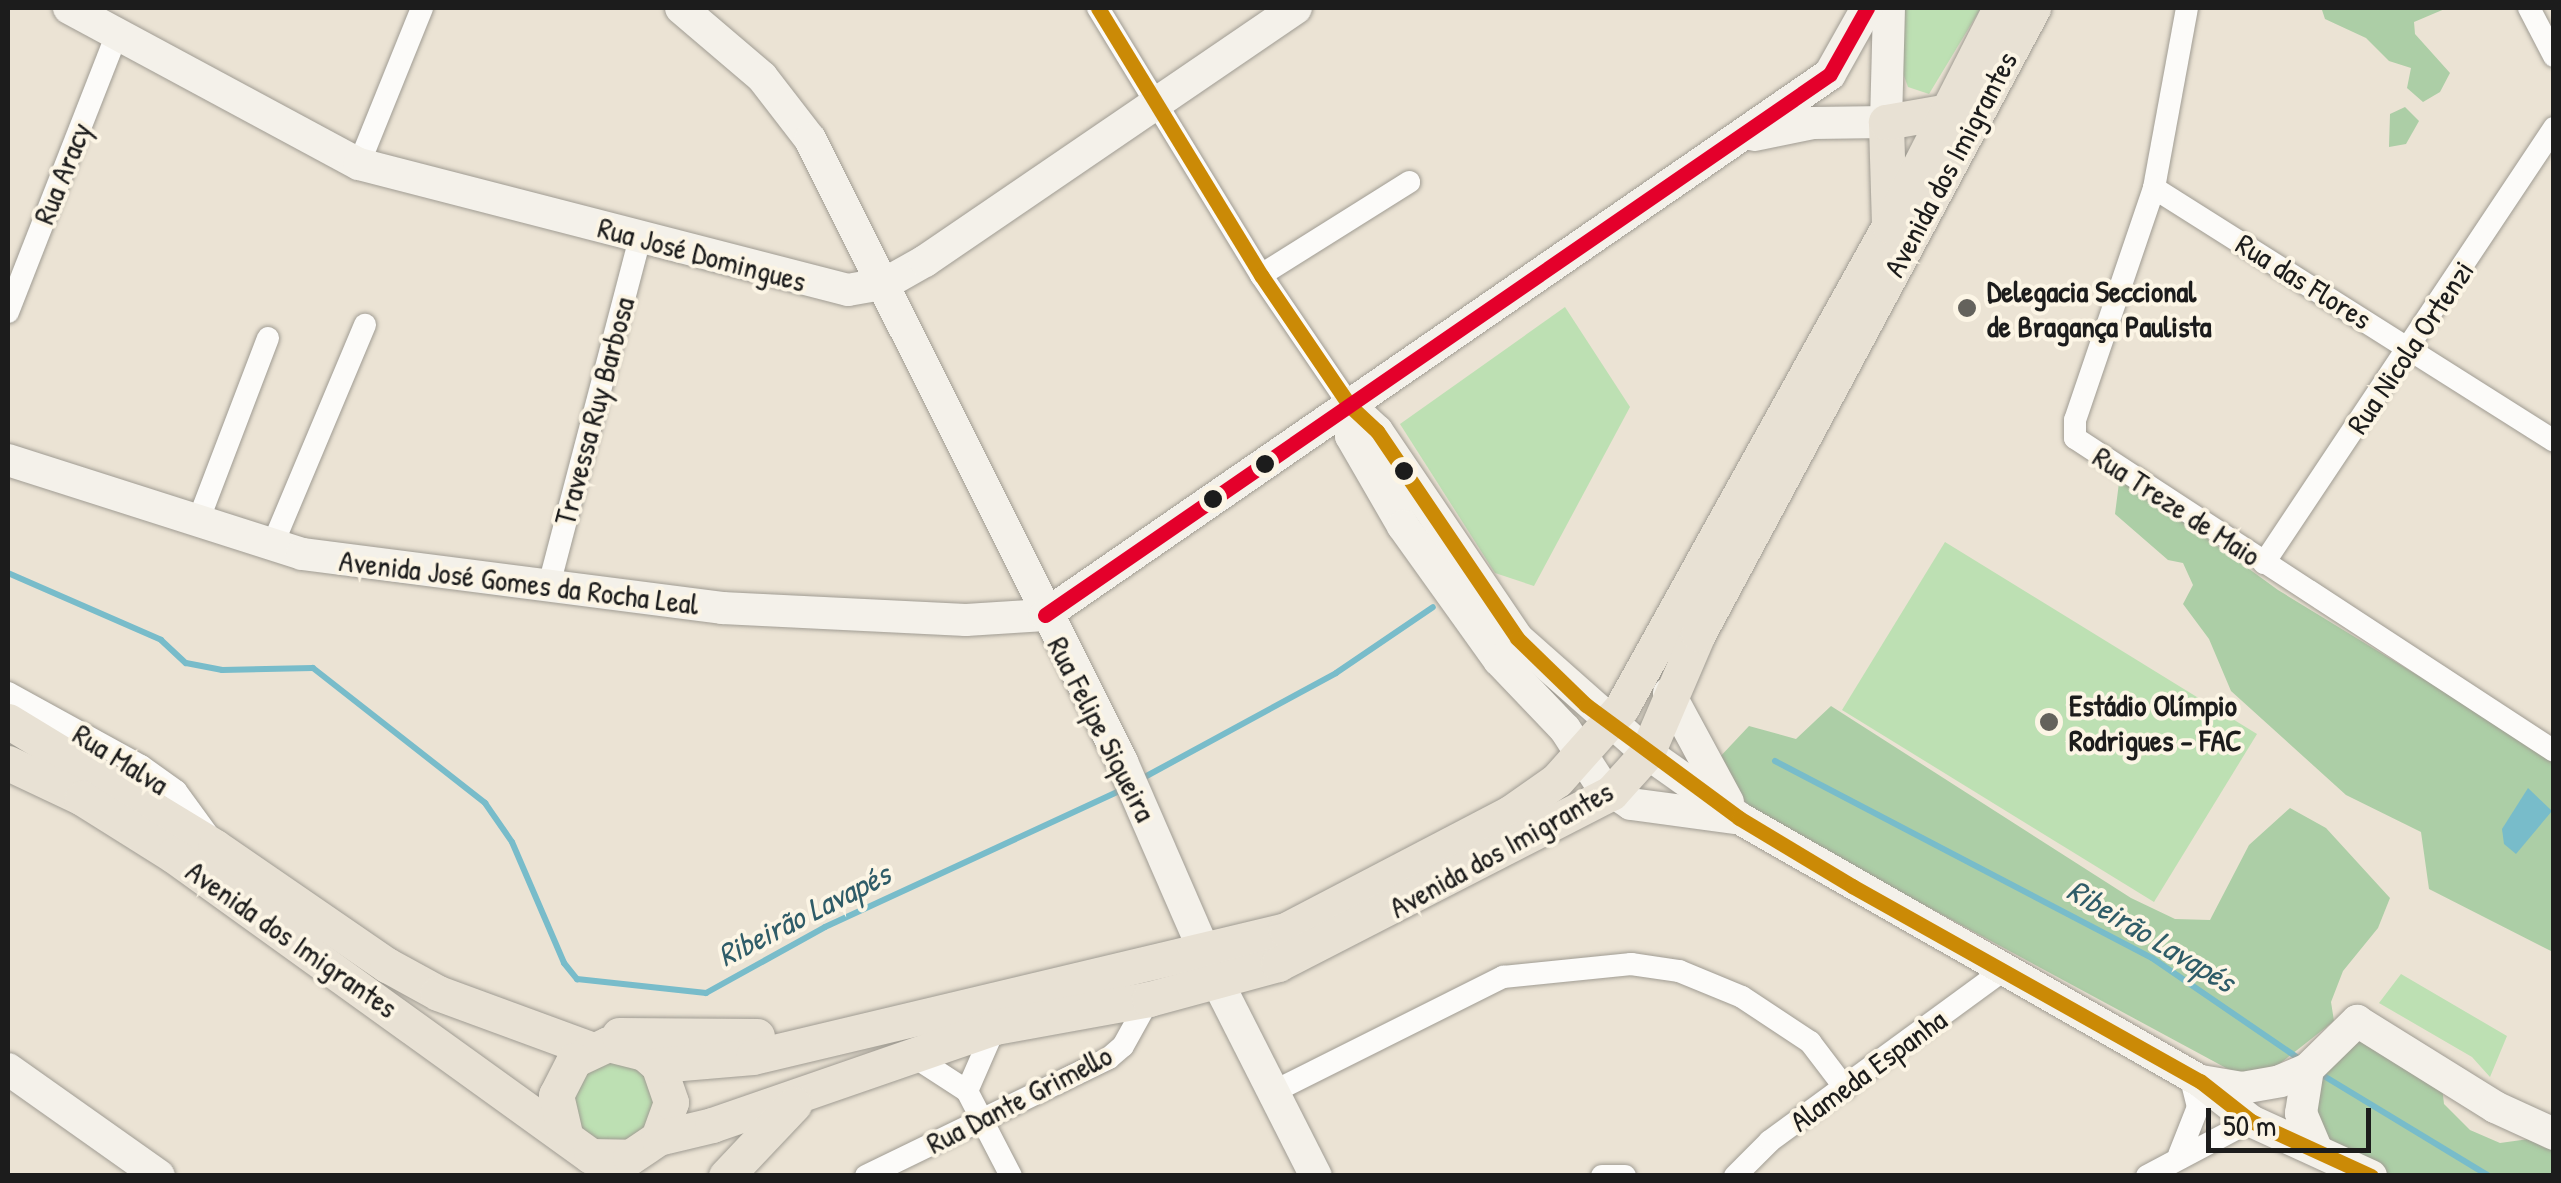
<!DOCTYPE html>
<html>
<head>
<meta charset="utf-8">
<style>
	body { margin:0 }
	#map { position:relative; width:2561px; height:1183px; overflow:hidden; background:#ebe3d4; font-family:"Patrick Hand",sans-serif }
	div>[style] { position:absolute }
	.green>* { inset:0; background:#bde0b3 }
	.forest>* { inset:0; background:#accea6 }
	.water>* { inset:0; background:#78bcca }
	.stream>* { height:6px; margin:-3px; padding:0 3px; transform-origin:3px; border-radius:3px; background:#78bcca }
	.roads { filter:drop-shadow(0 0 2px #a09c93) drop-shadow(0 0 2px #a09c93) }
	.street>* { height:22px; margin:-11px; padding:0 11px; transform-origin:11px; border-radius:11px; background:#fcfbf9 }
	.secondary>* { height:32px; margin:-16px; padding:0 16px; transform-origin:16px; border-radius:16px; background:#f4f1ea }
	.primary>* { height:35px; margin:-17.5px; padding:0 17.5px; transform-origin:17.5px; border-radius:17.5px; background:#e8e1d4 }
	.bus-1>* { height:15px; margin:-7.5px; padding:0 7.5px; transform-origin:7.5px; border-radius:7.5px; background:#cb8a06 }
	.bus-2>* { height:15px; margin:-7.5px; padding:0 7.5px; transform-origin:7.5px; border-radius:7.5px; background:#e4002b }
	.dots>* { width:28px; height:28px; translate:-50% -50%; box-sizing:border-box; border:5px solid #fcf5e5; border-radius:50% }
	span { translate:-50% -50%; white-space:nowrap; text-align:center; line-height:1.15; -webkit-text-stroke:8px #fcf5e5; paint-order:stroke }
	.street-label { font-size:30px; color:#1c1c1c }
	.poi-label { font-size:30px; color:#1c1c1c; font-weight:700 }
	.left { translate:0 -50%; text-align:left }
	.water-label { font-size:32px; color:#2f5c68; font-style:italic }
	.frame { position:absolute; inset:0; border:10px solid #1c1c1c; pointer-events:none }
	.scale { position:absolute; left:2206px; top:1108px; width:165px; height:45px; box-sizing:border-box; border:5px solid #1c1c1c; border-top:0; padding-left:12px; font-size:30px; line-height:35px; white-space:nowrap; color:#1c1c1c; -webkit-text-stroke:8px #fcf5e5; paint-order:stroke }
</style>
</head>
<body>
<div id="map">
	<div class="green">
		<i style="clip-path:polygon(1905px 8px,1981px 8px,1929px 94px,1908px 87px,1903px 73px)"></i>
		<i style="clip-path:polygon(1565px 307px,1630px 407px,1534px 586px,1495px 573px,1400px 424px)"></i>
		<i style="clip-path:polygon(1945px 542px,2257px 734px,2154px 902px,1842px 710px)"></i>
		<i style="clip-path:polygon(2401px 974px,2507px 1036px,2490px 1077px,2472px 1057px,2379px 1003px)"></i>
		<i style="clip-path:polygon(616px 1056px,652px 1078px,655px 1119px,624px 1147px,583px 1137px,570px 1085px,578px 1072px)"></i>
	</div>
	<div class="forest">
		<i style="clip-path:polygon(2447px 8px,2414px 22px,2415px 34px,2450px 73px,2440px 92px,2423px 102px,2407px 88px,2411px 68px,2389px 61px,2366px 38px,2325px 19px,2322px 10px)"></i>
		<i style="clip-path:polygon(2405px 107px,2419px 121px,2406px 144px,2389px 147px,2390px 114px)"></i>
		<i style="clip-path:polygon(2120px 475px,2278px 590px,2553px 758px,2553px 952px,2429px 889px,2421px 832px,2346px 795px,2231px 691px,2209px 639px,2183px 604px,2193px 585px,2183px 563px,2168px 560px,2115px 514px)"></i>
		<i style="clip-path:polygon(1831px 706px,2131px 898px,2175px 919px,2210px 920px,2249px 845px,2290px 808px,2326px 828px,2390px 898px,2378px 928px,2343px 971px,2331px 1002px,2334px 1021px,2278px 1065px,2239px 1075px,1752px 812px,1717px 760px,1749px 726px,1796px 739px)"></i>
		<i style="clip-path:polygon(2355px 1035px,2442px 1087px,2444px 1104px,2470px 1130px,2500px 1143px,2529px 1139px,2545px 1148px,2553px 1142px,2553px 1175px,2389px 1175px,2294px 1124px,2290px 1091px)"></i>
	</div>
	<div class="water">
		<i style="clip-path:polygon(2528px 788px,2552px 811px,2516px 854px,2504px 844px,2502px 829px)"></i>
	</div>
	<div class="stream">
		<i style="left:8px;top:573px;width:167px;rotate:23.6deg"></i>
		<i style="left:161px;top:640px;width:34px;rotate:43deg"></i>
		<i style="left:186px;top:663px;width:37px;rotate:11deg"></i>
		<i style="left:222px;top:670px;width:91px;rotate:-1.3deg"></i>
		<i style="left:313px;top:668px;width:219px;rotate:38.1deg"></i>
		<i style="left:485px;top:803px;width:47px;rotate:55.3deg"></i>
		<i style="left:512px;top:842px;width:132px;rotate:66.7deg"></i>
		<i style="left:564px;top:963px;width:21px;rotate:51deg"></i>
		<i style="left:577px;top:979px;width:130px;rotate:6.2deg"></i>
		<i style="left:706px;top:993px;width:136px;rotate:-29deg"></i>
		<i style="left:825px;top:927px;width:326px;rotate:-24.8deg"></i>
		<i style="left:1775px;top:761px;width:425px;rotate:27.6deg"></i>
		<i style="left:2152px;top:958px;width:181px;rotate:34.4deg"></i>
		<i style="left:1141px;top:779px;width:222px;rotate:-28.5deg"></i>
		<i style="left:1336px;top:673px;width:117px;rotate:-34.2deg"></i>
		<i style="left:2319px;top:1073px;width:199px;rotate:31.2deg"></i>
	</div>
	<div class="roads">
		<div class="street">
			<i style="left:1098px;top:8px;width:313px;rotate:58.6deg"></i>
			<i style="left:1261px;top:275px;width:158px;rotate:55.8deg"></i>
			<i style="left:2187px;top:8px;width:183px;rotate:100.4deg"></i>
			<i style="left:2154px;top:188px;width:245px;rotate:108.8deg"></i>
			<i style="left:2075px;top:420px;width:18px;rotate:90deg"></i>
			<i style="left:2075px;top:438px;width:572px;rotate:33.16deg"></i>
			<i style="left:2529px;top:8px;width:54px;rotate:62.5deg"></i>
			<i style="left:359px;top:164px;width:168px;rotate:-68deg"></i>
			<i style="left:2154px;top:188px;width:473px;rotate:32.3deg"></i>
			<i style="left:1261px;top:275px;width:175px;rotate:-32.1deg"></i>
			<i style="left:8px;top:312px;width:299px;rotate:-68.6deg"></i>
			<i style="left:197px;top:524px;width:199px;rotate:-69.1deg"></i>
			<i style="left:272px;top:546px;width:240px;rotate:-67.2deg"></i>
			<i style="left:2264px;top:563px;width:523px;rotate:-56.31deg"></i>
			<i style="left:549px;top:585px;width:360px;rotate:-75.3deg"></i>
			<i style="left:8px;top:693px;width:152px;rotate:28.8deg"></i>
			<i style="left:141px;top:766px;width:43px;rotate:35.5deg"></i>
			<i style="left:176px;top:791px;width:59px;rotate:53.9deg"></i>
			<i style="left:910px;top:1054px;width:68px;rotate:33deg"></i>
			<i style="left:967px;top:1091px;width:96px;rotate:62.6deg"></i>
			<i style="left:1277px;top:1090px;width:253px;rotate:-26.6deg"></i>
			<i style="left:1503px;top:977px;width:129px;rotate:-5.8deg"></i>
			<i style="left:1631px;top:964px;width:49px;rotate:8.3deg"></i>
			<i style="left:1679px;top:971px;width:68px;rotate:22.4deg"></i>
			<i style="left:1742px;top:997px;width:82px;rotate:33.5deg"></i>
			<i style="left:1810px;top:1042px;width:58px;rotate:52.7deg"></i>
			<i style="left:967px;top:1091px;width:70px;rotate:-66.4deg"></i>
			<i style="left:2179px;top:1155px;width:52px;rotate:-68.4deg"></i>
			<i style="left:2198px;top:1107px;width:33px;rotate:-104deg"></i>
			<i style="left:866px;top:1176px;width:270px;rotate:-25.9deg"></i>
			<i style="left:1109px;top:1058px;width:18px;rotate:-41deg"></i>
			<i style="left:1123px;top:1046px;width:54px;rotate:-61deg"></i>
			<i style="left:1602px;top:1176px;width:23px"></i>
			<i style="left:1735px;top:1176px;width:49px;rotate:-45deg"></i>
			<i style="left:1770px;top:1141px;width:291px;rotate:-36.2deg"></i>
			<i style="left:2147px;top:1176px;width:118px;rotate:-27.9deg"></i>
		</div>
		<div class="secondary">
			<i style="left:69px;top:8px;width:329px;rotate:28.3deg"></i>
			<i style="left:359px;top:164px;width:505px;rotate:14.45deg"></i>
			<i style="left:848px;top:290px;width:39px;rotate:-10deg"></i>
			<i style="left:886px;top:283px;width:45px;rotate:-29.4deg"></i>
			<i style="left:925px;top:261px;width:449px;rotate:-34.3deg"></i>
			<i style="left:681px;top:8px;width:106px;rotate:40.4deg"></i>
			<i style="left:762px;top:77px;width:78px;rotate:52.3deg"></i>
			<i style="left:810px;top:139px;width:697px;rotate:63.4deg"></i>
			<i style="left:1122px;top:762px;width:241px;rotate:66.5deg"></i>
			<i style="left:1218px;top:983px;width:216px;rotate:63.1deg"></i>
			<i style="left:1754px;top:135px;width:60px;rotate:-11.5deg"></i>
			<i style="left:1813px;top:123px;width:73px;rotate:-0.8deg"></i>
			<i style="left:1886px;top:122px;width:114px;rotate:-88.5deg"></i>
			<i style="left:1350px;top:406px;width:37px;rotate:43deg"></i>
			<i style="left:1377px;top:431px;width:250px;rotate:55.9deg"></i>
			<i style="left:1517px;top:638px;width:174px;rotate:41.5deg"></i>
			<i style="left:1647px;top:753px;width:113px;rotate:35.2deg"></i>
			<i style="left:1739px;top:818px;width:531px;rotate:29.7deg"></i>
			<i style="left:2200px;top:1081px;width:65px;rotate:38.1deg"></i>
			<i style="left:2251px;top:1121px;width:132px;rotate:24.6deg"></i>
			<i style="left:1350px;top:406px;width:30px;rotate:88deg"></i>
			<i style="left:1351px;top:436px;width:104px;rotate:60deg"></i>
			<i style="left:1403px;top:526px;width:165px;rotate:54.4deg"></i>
			<i style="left:1499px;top:660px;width:95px;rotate:46.3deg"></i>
			<i style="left:1565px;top:729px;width:64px;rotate:57.1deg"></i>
			<i style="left:1600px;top:783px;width:37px;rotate:34deg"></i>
			<i style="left:1631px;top:804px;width:104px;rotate:7.7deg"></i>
			<i style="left:8px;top:460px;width:309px;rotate:17.7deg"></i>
			<i style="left:302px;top:554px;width:423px;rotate:7.3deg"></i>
			<i style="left:722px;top:608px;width:244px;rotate:2.8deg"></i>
			<i style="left:966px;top:620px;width:79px;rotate:-3.6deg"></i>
			<i style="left:1045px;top:615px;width:953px;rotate:-34.57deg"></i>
			<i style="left:1830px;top:74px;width:76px;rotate:-60.7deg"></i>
			<i style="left:1669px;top:693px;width:124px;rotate:61.6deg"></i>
			<i style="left:8px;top:1069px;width:185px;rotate:35.3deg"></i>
			<i style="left:2308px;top:1069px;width:45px;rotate:99deg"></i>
			<i style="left:2301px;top:1113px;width:38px;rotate:67deg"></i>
			<i style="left:2201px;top:1081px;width:42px;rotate:9.7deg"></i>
			<i style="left:2242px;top:1088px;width:39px;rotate:-10deg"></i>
			<i style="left:2280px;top:1081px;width:30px;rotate:-23deg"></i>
			<i style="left:2308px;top:1069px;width:69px;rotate:-44.4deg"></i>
			<i style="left:2357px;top:1021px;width:163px;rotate:31.9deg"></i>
			<i style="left:2495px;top:1107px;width:65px;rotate:24.6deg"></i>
		</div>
		<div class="primary">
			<i style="left:1889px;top:225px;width:103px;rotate:-91.7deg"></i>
			<i style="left:1886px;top:122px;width:75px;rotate:-10deg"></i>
			<i style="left:8px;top:721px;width:242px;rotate:31.3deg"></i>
			<i style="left:215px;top:847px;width:209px;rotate:34.5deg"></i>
			<i style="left:387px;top:965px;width:58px;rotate:28.8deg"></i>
			<i style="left:438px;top:993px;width:162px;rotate:20.2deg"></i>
			<i style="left:8px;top:763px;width:82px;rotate:25.3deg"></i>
			<i style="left:82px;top:798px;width:107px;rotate:32.1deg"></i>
			<i style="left:173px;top:855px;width:515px;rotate:35.76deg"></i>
			<i style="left:591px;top:1156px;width:39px;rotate:1deg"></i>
			<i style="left:630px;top:1157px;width:34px;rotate:-34deg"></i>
			<i style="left:658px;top:1138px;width:38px;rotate:-70deg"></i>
			<i style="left:671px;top:1102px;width:39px;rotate:-109deg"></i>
			<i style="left:658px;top:1065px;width:18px;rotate:-139deg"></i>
			<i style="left:644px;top:1053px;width:37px;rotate:-166deg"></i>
			<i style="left:608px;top:1044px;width:38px;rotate:155deg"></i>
			<i style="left:574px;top:1060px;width:39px;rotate:117deg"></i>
			<i style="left:556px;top:1095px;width:39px;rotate:77deg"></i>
			<i style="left:619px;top:1035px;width:138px;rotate:0.4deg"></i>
			<i style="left:658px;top:1065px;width:95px;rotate:-4.8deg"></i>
			<i style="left:753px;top:1057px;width:548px;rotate:-13.4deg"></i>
			<i style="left:1286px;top:930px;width:253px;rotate:-27.6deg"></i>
			<i style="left:1510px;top:813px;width:57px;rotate:-35.1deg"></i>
			<i style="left:1557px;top:780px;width:98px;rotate:-48.3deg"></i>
			<i style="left:1622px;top:707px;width:550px;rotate:-60.97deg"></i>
			<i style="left:1889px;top:226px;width:245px;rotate:-63deg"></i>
			<i style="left:658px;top:1138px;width:56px;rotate:-13.5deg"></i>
			<i style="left:712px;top:1125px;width:299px;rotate:-19.1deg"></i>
			<i style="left:995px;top:1027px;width:157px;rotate:-10.3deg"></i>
			<i style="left:1149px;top:999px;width:134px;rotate:-15.2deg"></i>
			<i style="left:1278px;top:964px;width:374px;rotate:-27.2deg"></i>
			<i style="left:1611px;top:793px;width:54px;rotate:-48deg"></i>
			<i style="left:1647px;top:753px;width:129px;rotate:-66.8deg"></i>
			<i style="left:1698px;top:634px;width:710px;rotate:-61.85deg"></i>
			<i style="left:726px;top:1176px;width:99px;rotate:-46.6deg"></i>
		</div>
	</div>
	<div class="bus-1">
		<i style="left:1098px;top:8px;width:313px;rotate:58.6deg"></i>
		<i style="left:1261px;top:275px;width:158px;rotate:55.8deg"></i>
		<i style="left:1350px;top:406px;width:37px;rotate:43deg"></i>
		<i style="left:1377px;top:431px;width:250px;rotate:55.9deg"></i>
		<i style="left:1517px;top:638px;width:96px;rotate:44.2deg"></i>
		<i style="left:1586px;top:705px;width:190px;rotate:36.4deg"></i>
		<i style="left:1739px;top:818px;width:132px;rotate:31deg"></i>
		<i style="left:1852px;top:886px;width:399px;rotate:29.3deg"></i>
		<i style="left:2200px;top:1081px;width:65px;rotate:38.1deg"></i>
		<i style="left:2251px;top:1121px;width:132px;rotate:24.6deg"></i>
	</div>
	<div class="bus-2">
		<i style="left:1045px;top:615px;width:953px;rotate:-34.57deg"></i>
		<i style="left:1830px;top:74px;width:76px;rotate:-60.7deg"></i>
	</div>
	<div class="dots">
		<i style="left:1967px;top:308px;background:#64625c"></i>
		<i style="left:1265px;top:464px;background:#1c1c1c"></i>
		<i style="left:1404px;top:471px;background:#1c1c1c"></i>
		<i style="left:1213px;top:499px;background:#1c1c1c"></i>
		<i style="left:2049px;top:722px;background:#64625c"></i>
	</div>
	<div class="street-label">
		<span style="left:1950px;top:164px;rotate:-62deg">Avenida dos Imigrantes</span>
		<span style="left:62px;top:173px;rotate:-68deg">Rua Aracy</span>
		<span style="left:702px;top:254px;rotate:15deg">Rua José Domingues</span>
		<span style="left:2304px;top:281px;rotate:32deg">Rua das Flores</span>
		<span style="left:2410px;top:347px;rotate:-56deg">Rua Nicola Ortenzi</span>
		<span style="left:594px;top:411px;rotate:-75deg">Travessa Ruy Barbosa</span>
		<span style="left:2177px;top:506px;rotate:33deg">Rua Treze de Maio</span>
		<span style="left:519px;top:582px;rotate:7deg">Avenida José Gomes da Rocha Leal</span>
		<span style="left:1102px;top:729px;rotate:63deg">Rua Felipe Siqueira</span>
		<span style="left:121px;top:759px;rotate:32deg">Rua Malva</span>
		<span style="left:1501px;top:849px;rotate:-29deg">Avenida dos Imigrantes</span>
		<span style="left:292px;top:939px;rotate:35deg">Avenida dos Imigrantes</span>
		<span style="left:1868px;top:1070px;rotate:-36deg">Alameda Espanha</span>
		<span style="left:1019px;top:1099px;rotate:-27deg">Rua Dante Grimello</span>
	</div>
	<div class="poi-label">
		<span class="left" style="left:1987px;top:308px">Delegacia Seccional<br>de Bragança Paulista</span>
		<span class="left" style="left:2069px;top:722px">Estádio Olímpio<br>Rodrigues - FAC</span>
	</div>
	<div class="water-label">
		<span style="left:804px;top:915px;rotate:-27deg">Ribeirão Lavapés</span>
		<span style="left:2151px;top:936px;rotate:31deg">Ribeirão Lavapés</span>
	</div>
	<div class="frame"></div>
	<div class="scale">50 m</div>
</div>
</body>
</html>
